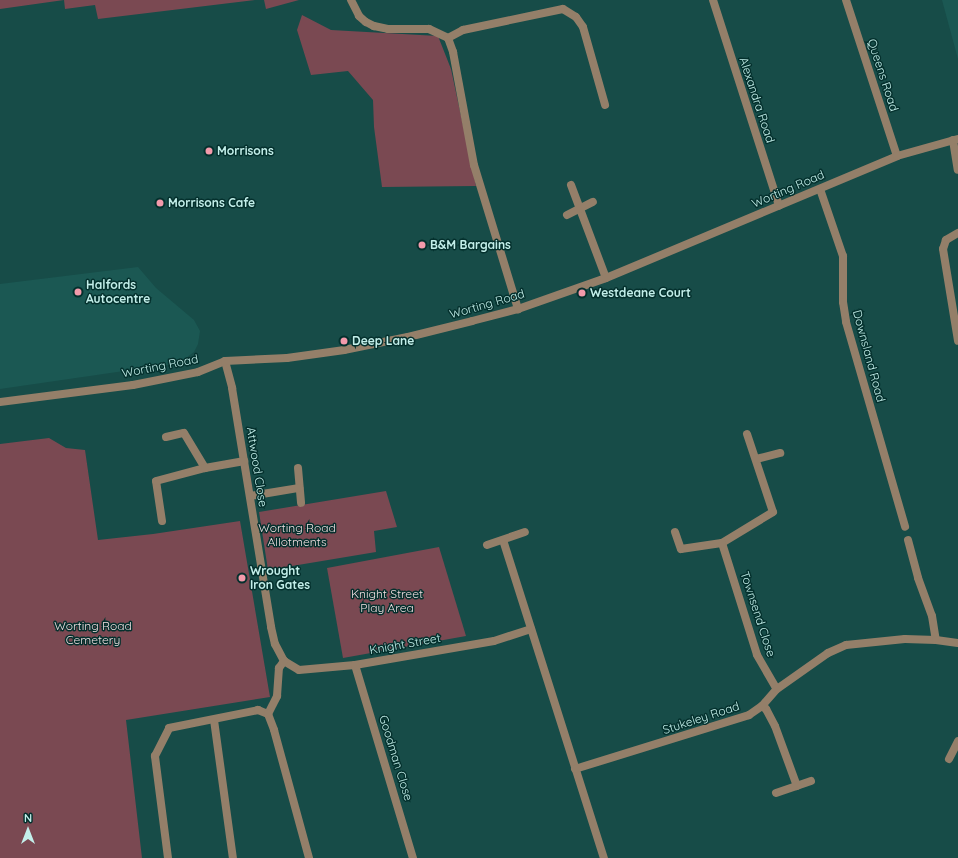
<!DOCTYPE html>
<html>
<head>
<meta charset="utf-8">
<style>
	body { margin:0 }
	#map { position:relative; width:958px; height:858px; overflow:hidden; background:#174c48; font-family:Quicksand,sans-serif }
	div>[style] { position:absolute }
	.built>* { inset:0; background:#1b5853 }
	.green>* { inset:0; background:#7a4952 }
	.minor>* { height:8px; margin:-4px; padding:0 4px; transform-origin:4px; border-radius:4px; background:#947f69 }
	.tertiary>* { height:8px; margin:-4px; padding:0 4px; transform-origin:4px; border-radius:4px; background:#947f69 }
	.dots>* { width:11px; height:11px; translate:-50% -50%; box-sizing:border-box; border:2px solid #04302d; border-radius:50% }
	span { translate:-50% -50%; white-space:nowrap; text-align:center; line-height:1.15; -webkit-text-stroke:3px #04302d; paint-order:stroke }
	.street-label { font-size:12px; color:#c3efea }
	.poi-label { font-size:12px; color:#c3efea; font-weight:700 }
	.left { translate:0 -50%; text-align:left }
	.park-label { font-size:12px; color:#f3dee1 }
	.north { position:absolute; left:8px; top:810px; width:40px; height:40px; -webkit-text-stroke:3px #04302d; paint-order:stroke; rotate:0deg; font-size:11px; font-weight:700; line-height:16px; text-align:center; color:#c3efea }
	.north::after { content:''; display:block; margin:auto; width:14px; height:18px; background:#c3efea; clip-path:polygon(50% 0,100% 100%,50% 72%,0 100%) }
</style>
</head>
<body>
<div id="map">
	<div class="built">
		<i style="clip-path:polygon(942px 0,958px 0,958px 59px)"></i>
		<i style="clip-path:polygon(138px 267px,156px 288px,194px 320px,200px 331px,198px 344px,194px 352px,179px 363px,0 389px,0 284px)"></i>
	</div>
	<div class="green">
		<i style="clip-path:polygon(0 0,255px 0,98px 19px,95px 5px,65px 9px,64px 0,0 9px)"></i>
		<i style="clip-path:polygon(264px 0,299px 0,266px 9px)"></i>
		<i style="clip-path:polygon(302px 15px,331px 30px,438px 36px,451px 69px,476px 186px,382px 187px,374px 127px,373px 100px,348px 71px,311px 75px,297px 30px)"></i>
		<i style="clip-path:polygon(49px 438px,66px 448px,85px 450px,98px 540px,153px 534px,240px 521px,270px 697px,126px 720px,142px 858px,0 858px,0 444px)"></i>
		<i style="clip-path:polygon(386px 491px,397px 527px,374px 531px,376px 552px,268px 570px,259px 512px)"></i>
		<i style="clip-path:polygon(439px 547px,466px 636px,343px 658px,327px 568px)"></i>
	</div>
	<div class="minor">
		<i style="left:351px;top:0;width:18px;rotate:63deg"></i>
		<i style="left:359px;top:16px;width:9px;rotate:41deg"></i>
		<i style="left:366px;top:22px;width:9px;rotate:27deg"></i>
		<i style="left:374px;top:26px;width:14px;rotate:12deg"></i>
		<i style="left:388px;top:29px;width:41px"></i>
		<i style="left:429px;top:29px;width:21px;rotate:25deg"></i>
		<i style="left:448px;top:38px;width:15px;rotate:70deg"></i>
		<i style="left:453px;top:52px;width:115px;rotate:79.5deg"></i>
		<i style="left:474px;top:165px;width:151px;rotate:73deg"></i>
		<i style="left:713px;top:0;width:216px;rotate:72.2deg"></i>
		<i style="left:846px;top:0;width:164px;rotate:71.9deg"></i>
		<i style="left:448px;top:38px;width:17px;rotate:-28deg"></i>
		<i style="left:463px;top:30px;width:102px;rotate:-11.9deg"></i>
		<i style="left:563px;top:9px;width:15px;rotate:32deg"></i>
		<i style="left:576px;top:17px;width:12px;rotate:55deg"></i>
		<i style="left:583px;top:27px;width:81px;rotate:74.2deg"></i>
		<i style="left:953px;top:140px;width:30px;rotate:81deg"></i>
		<i style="left:571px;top:185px;width:99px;rotate:69.4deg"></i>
		<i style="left:820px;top:189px;width:71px;rotate:71.1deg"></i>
		<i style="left:843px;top:256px;width:46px;rotate:90deg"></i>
		<i style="left:843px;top:302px;width:20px;rotate:81deg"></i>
		<i style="left:846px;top:322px;width:213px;rotate:73.9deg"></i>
		<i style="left:567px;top:215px;width:29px;rotate:-27deg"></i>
		<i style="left:958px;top:233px;width:14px;rotate:150deg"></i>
		<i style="left:946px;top:240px;width:9px;rotate:108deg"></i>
		<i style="left:943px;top:249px;width:93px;rotate:80.7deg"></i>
		<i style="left:225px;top:361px;width:28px;rotate:75deg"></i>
		<i style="left:232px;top:388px;width:242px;rotate:80.7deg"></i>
		<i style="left:271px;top:627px;width:17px;rotate:77deg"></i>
		<i style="left:275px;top:644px;width:19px;rotate:62deg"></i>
		<i style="left:284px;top:661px;width:17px;rotate:31deg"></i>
		<i style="left:299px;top:670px;width:56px;rotate:-5.1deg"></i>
		<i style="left:355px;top:665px;width:141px;rotate:-9.8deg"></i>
		<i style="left:494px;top:641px;width:39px;rotate:-18deg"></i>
		<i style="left:747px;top:434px;width:82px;rotate:71.6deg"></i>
		<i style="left:773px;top:512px;width:60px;rotate:148.7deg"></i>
		<i style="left:722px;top:543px;width:117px;rotate:72.6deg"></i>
		<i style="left:757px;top:655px;width:39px;rotate:60deg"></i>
		<i style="left:166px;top:437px;width:18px;rotate:-13deg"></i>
		<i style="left:184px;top:433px;width:41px;rotate:59deg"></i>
		<i style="left:756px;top:459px;width:25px;rotate:-14deg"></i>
		<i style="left:298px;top:468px;width:35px;rotate:85deg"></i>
		<i style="left:250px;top:496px;width:50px;rotate:-9.3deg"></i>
		<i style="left:162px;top:521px;width:40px;rotate:-98.5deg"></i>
		<i style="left:156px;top:481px;width:51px;rotate:-14.9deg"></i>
		<i style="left:205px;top:468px;width:40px;rotate:-10deg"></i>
		<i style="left:675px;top:532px;width:18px;rotate:71deg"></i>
		<i style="left:681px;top:549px;width:41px;rotate:-8.3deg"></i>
		<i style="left:503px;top:540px;width:334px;rotate:72.4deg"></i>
		<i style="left:908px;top:540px;width:39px;rotate:75deg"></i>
		<i style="left:918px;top:578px;width:40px;rotate:69.8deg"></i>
		<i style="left:932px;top:616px;width:24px;rotate:81deg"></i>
		<i style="left:487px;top:545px;width:40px;rotate:-18.9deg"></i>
		<i style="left:355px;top:665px;width:202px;rotate:73.3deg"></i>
		<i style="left:762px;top:706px;width:5px;rotate:37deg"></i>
		<i style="left:766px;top:709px;width:19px;rotate:62deg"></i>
		<i style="left:775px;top:726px;width:64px;rotate:69.9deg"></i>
		<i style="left:268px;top:714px;width:20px;rotate:-63deg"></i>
		<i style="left:277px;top:696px;width:28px;rotate:-86deg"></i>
		<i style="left:279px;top:668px;width:9px;rotate:-54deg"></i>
		<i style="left:214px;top:720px;width:139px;rotate:82.2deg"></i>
		<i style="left:949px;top:759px;width:20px;rotate:-63deg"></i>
		<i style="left:575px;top:769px;width:182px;rotate:-17.2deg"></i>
		<i style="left:749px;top:715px;width:16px;rotate:-35deg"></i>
		<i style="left:762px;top:706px;width:23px;rotate:-49deg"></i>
		<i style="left:777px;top:689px;width:62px;rotate:-35.2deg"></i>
		<i style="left:828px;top:653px;width:20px;rotate:-24deg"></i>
		<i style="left:846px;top:645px;width:59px;rotate:-5.8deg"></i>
		<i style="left:905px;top:639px;width:31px;rotate:2deg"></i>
		<i style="left:936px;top:640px;width:22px;rotate:8deg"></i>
		<i style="left:776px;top:793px;width:37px;rotate:-19deg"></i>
		<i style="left:168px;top:858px;width:103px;rotate:-97.3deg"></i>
		<i style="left:155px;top:756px;width:31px;rotate:-63deg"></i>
		<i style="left:169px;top:728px;width:91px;rotate:-11.4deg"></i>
		<i style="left:258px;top:710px;width:11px;rotate:22deg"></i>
		<i style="left:268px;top:714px;width:17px;rotate:69deg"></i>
		<i style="left:274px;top:730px;width:133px;rotate:74.7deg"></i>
	</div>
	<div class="tertiary">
		<i style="left:0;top:402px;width:134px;rotate:-7.3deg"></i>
		<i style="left:133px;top:385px;width:66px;rotate:-11.3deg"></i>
		<i style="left:198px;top:372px;width:29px;rotate:-22deg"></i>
		<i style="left:225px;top:361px;width:62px;rotate:-2.8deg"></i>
		<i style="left:287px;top:358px;width:58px;rotate:-8deg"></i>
		<i style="left:344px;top:350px;width:65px;rotate:-11.5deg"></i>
		<i style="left:408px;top:337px;width:66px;rotate:-14deg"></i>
		<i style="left:472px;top:321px;width:48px;rotate:-14.6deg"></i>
		<i style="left:518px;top:309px;width:93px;rotate:-19.4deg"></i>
		<i style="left:606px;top:278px;width:316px;rotate:-22.7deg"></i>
		<i style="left:897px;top:156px;width:63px;rotate:-15.6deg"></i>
	</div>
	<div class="dots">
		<i style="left:209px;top:151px;background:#f39aab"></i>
		<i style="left:160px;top:203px;background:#f39aab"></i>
		<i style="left:422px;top:245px;background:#f39aab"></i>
		<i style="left:78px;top:292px;background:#f39aab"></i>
		<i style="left:582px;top:293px;background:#f39aab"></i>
		<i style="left:344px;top:341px;background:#f39aab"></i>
		<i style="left:242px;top:578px;background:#f39aab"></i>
	</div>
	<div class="street-label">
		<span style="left:883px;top:75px;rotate:72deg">Queens Road</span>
		<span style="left:757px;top:100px;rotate:72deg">Alexandra Road</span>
		<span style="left:788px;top:189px;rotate:-23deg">Worting Road</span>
		<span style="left:487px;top:304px;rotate:-16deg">Worting Road</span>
		<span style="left:869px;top:356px;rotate:75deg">Downsland Road</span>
		<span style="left:160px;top:366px;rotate:-11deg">Worting Road</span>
		<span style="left:257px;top:467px;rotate:81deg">Attwood Close</span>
		<span style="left:758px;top:614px;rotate:72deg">Townsend Close</span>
		<span style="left:405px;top:644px;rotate:-10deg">Knight Street</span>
		<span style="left:701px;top:718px;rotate:-18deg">Stukeley Road</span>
		<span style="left:396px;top:758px;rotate:73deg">Goodman Close</span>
	</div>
	<div class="poi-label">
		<span class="left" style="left:217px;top:151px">Morrisons</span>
		<span class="left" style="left:168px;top:203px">Morrisons Cafe</span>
		<span class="left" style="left:430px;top:245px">B&amp;M Bargains</span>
		<span class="left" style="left:86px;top:292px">Halfords<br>Autocentre</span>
		<span class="left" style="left:590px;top:293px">Westdeane Court</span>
		<span class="left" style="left:352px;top:341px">Deep Lane</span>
		<span class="left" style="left:250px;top:578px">Wrought<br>Iron Gates</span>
	</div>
	<div class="park-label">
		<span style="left:297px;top:535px">Worting Road<br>Allotments</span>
		<span style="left:387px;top:601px">Knight Street<br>Play Area</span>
		<span style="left:93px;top:633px">Worting Road<br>Cemetery</span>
	</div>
	<div class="north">N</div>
</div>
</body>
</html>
